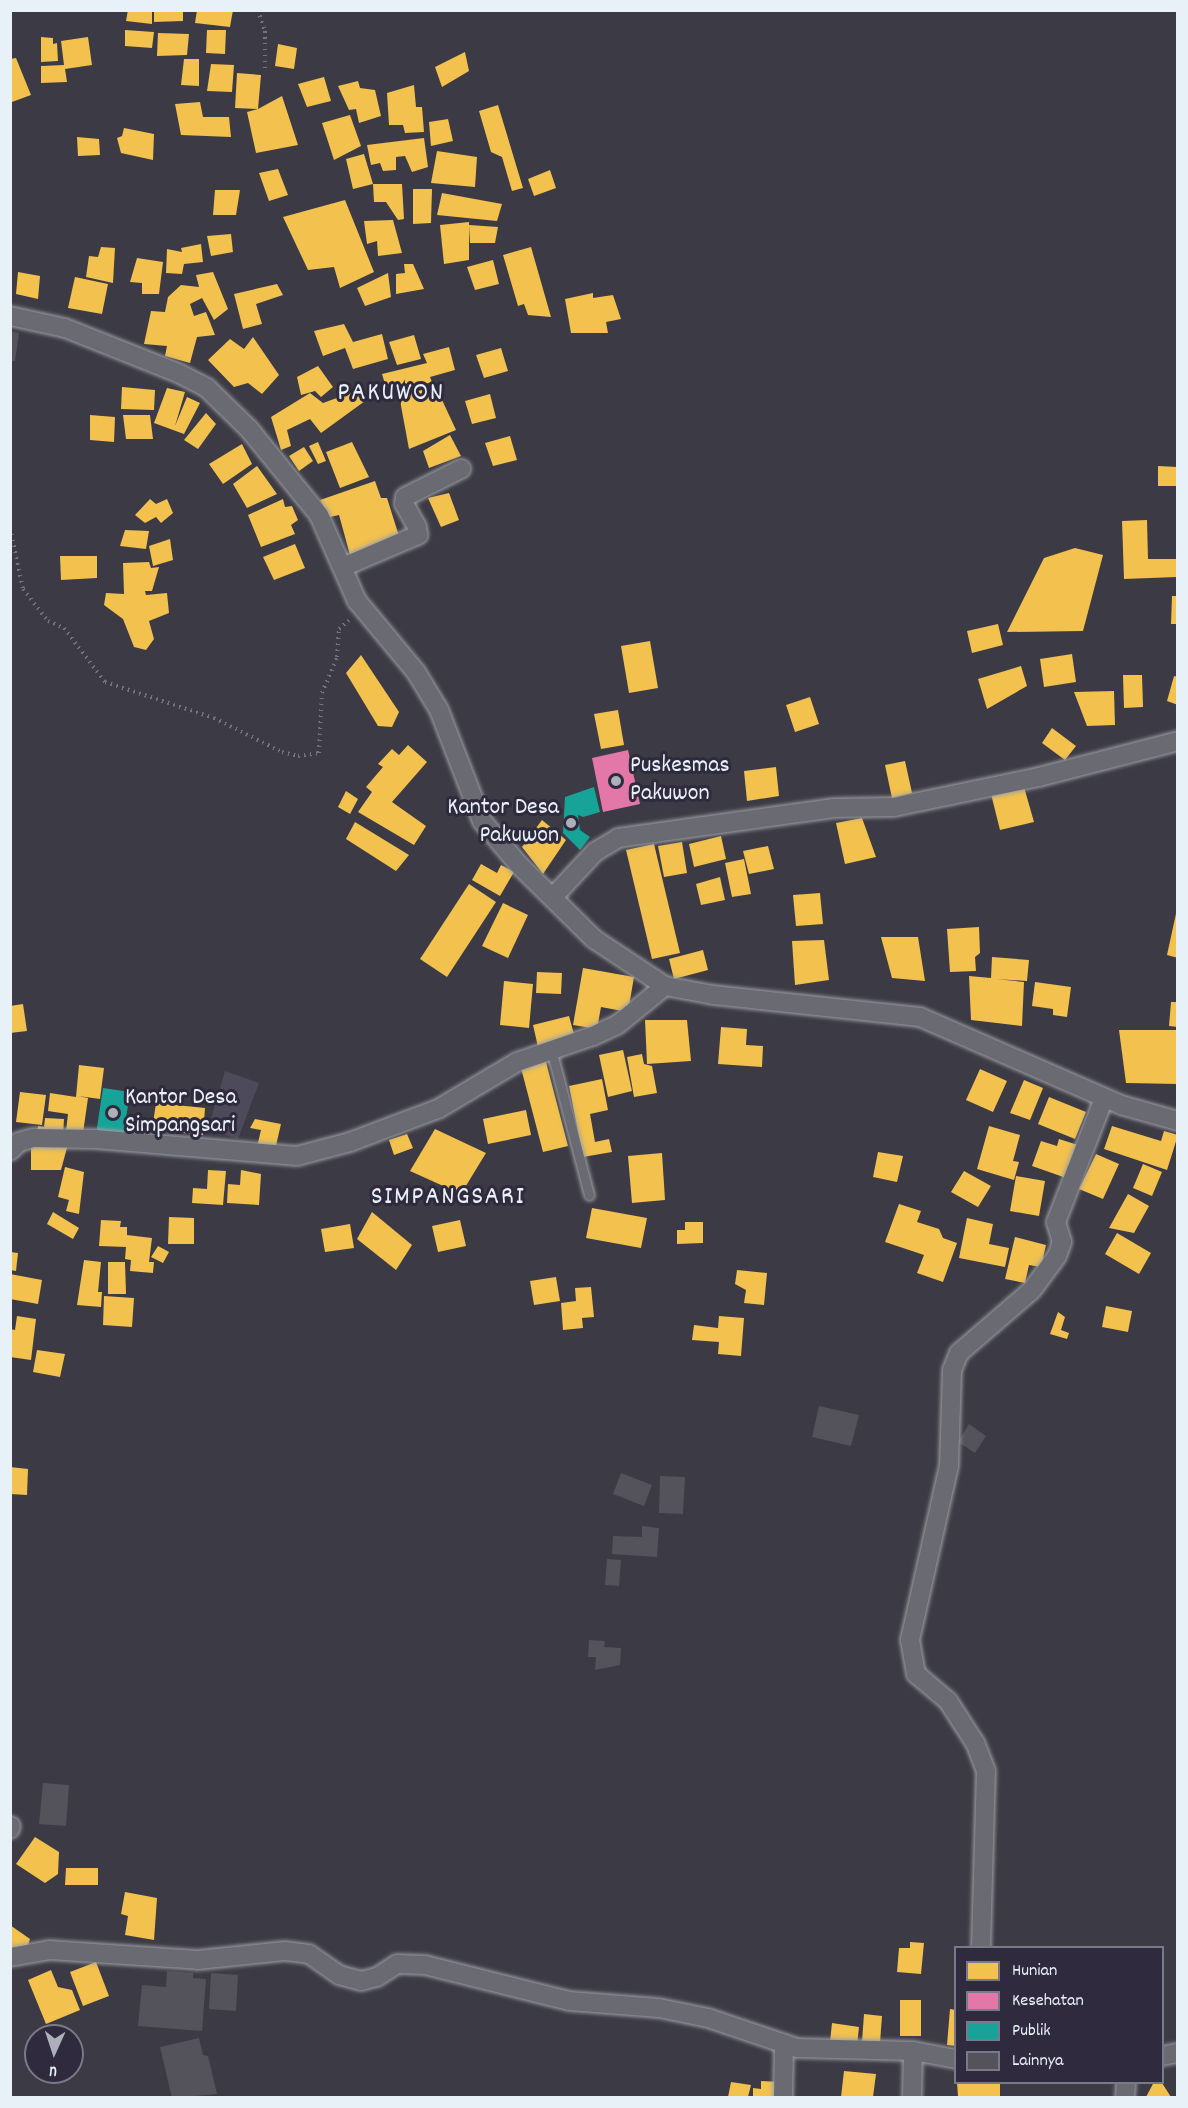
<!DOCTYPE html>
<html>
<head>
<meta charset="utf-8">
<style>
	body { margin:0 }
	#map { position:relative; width:1188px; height:2108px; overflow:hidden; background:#3c3a44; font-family:Dekko,sans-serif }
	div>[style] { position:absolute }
	.green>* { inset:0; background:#4d4b5b }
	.homes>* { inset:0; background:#f2c14e }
	.health>* { inset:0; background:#e377a8 }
	.public>* { inset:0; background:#17a398 }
	.building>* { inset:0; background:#54525a }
	.path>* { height:4px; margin-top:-2px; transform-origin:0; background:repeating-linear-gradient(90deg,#74747a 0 1.5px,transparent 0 6px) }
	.roads { filter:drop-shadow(0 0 2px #9d9ea4) drop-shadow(0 0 2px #9d9ea4) }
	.lane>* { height:9px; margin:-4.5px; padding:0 4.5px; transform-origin:4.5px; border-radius:4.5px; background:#6a6b72 }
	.street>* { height:18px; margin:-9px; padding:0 9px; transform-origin:9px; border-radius:9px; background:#6a6b72 }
	.dots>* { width:16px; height:16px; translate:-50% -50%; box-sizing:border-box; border:3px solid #2f2a3d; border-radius:50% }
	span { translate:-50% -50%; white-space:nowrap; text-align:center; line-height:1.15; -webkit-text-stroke:6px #2f2a3d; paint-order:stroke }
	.poi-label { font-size:24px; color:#e8f1f8 }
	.left { translate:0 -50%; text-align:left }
	.right { translate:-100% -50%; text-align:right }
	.quarter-label { font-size:27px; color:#e8f1f8; letter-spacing:1.5px }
	.frame { position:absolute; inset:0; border:12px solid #e8f1f8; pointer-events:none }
	.legend { position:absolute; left:954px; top:1946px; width:210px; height:138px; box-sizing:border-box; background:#2f2a3d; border:2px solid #797a88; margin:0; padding:8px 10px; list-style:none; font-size:18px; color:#e8f1f8 }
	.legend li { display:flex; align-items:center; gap:12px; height:30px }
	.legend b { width:30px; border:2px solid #797a88 }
	.north { position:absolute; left:24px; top:2024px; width:60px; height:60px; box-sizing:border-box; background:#2f2a3d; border:2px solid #797a88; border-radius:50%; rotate:183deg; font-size:16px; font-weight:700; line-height:24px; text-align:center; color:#e8f1f8 }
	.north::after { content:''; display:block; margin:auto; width:21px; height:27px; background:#acb1b9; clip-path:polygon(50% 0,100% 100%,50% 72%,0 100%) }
</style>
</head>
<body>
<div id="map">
	<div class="green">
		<i style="clip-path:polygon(225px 1071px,259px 1083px,238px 1139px,208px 1129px)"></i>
	</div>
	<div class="homes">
		<i style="clip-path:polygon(128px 10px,152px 10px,152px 24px,126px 21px)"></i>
		<i style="clip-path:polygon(154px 10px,183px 10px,183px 21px,154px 22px)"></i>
		<i style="clip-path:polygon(197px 10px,233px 10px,230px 27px,195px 23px)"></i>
		<i style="clip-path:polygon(125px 30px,154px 32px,152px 48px,125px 46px)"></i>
		<i style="clip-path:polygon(207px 30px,226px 30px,225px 54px,206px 53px)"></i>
		<i style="clip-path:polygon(158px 33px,189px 34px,187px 55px,157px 56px)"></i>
		<i style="clip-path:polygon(41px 37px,53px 38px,53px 44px,57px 43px,58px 61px,41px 62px)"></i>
		<i style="clip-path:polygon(88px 37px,92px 65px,65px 69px,67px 82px,41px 83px,41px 66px,64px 65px,61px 41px)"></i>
		<i style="clip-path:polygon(278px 44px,297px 48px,294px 69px,275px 66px)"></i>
		<i style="clip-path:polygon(465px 52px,469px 71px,442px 87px,435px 67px)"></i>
		<i style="clip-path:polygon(16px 58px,31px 95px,12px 102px,10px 59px)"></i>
		<i style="clip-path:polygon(184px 59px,199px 59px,199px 86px,181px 85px)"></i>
		<i style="clip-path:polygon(211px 64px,234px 65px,232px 92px,207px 91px)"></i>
		<i style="clip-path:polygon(237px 73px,261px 75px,258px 109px,282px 96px,298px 145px,256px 153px,247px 112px,258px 109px,235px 108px)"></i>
		<i style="clip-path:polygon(324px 77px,331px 101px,307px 107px,298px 84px)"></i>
		<i style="clip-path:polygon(358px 81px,360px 88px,375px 90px,381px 116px,359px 123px,356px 109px,349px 110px,338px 86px)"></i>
		<i style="clip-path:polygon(414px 85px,416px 107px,422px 107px,424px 132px,405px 133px,403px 125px,389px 125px,387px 93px)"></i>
		<i style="clip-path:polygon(200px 102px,203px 117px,229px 117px,231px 137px,181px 135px,175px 104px)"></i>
		<i style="clip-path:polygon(498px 105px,523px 188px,512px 191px,502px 157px,491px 152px,479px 111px)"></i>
		<i style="clip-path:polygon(350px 115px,361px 146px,334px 160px,322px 123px)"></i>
		<i style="clip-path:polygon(448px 119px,453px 141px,431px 146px,429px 122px)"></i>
		<i style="clip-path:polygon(124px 128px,154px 134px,153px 160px,121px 153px,117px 138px,122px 136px)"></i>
		<i style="clip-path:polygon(77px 137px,99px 139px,100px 155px,78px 156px)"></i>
		<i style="clip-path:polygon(424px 138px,428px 167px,412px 172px,405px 156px,396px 157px,396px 170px,383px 171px,380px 163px,371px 165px,367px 145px)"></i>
		<i style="clip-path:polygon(437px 151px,477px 157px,475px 187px,431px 183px)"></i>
		<i style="clip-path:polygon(364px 154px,373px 184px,402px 184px,404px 219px,398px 220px,386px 202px,374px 202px,373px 184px,353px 189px,346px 159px)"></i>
		<i style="clip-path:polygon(278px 169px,288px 195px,269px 201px,259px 173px)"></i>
		<i style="clip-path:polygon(550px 170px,556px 188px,534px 196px,528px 179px)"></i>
		<i style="clip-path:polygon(413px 189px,432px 189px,431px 223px,413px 224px)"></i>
		<i style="clip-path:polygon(215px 190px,240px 190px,236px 215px,213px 215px)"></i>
		<i style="clip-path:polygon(442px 193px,502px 204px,497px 221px,437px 215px)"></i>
		<i style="clip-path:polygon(345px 200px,374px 272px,340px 288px,334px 267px,308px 270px,283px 217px)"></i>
		<i style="clip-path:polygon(393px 220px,402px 253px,378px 256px,377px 241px,367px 244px,364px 221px)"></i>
		<i style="clip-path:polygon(469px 222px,469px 260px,444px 264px,440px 225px)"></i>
		<i style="clip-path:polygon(469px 225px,498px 227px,495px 243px,470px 243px)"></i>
		<i style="clip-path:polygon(231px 234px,233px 252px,211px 256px,207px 236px)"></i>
		<i style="clip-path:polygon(201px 244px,203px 262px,184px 264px,182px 274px,166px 273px,167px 249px,182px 252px,181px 248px)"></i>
		<i style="clip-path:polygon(101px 247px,115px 248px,113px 283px,86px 277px,89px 256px,98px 257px)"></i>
		<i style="clip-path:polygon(531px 247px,551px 317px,528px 315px,524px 304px,518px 306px,503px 255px)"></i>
		<i style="clip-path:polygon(137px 258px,163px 262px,159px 294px,142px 294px,142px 283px,130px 282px)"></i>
		<i style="clip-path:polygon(493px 260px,499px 284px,475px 290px,467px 267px)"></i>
		<i style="clip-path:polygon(404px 264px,413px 264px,424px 289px,396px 294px,396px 274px,405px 273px)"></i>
		<i style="clip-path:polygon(18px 272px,40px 276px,38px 299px,16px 294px)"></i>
		<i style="clip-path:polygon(213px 272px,228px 309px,214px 320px,202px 298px,190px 304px,194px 316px,206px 312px,215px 335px,197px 337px,190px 363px,165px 356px,167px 346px,144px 344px,151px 311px,165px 312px,168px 297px,181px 285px,199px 287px,196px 275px)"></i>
		<i style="clip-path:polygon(388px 273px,391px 297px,365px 306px,357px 288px)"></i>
		<i style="clip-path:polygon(75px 277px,108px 284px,102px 314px,68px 308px)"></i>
		<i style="clip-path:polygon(277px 284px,283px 295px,256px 304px,262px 324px,243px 329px,234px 294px)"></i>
		<i style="clip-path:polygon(593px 293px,593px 298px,613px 295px,621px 319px,606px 322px,608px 333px,571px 333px,565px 299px)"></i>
		<i style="clip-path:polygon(344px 324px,353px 342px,382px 334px,388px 359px,353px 369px,345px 348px,323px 356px,314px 331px)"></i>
		<i style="clip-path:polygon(414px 335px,421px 359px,397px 365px,389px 342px)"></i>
		<i style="clip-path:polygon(253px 337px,279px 375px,262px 394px,248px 383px,234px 387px,208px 360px,230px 339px,244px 349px)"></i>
		<i style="clip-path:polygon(449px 347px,455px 370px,430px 377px,432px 382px,388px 394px,382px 374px,427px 363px,423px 354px)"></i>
		<i style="clip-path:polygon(501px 348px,508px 371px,484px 378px,476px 355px)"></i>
		<i style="clip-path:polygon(318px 366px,333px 387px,321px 397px,315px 391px,301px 395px,297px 377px)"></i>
		<i style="clip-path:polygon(122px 387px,155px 390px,154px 410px,121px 409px)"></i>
		<i style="clip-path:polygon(436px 387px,456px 430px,409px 449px,399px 395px)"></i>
		<i style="clip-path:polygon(167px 388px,185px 392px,175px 426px,187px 397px,200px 403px,184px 434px,154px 423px)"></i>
		<i style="clip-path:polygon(359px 390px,365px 401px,321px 433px,310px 419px,287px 430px,291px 446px,281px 450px,271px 417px,310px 393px,323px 403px)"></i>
		<i style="clip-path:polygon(490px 394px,496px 418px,472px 424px,465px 401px)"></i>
		<i style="clip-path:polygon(206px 413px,216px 424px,198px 449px,184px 440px)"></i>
		<i style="clip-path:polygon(90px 415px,115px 417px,114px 442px,90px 440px)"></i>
		<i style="clip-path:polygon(123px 415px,150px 415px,153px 439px,126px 439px)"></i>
		<i style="clip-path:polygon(450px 435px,461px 456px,429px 468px,423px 451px)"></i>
		<i style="clip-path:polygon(510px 436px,517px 460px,493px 466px,485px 443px)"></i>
		<i style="clip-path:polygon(318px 442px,326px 461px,318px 464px,309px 446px)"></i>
		<i style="clip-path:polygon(352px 442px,369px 477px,340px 488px,326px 452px)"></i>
		<i style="clip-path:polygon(242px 444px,252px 464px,223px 484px,209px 464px)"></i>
		<i style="clip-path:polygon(304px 447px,313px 461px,299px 471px,289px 456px)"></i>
		<i style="clip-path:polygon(257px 466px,277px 494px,247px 508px,233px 484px)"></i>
		<i style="clip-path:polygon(1158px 466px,1178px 467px,1178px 486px,1158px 486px)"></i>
		<i style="clip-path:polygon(375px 481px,381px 498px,387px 498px,399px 536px,350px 555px,339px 515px,330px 517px,320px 500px)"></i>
		<i style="clip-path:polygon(449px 493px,459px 520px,441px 527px,428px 498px)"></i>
		<i style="clip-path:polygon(150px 499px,156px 504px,167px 499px,173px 513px,161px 523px,156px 517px,145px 523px,135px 515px)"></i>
		<i style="clip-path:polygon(283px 499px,285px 507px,292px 506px,298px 520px,291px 525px,295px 534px,261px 547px,248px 515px)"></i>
		<i style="clip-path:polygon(1147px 520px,1148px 559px,1176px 559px,1177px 577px,1124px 579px,1122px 521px)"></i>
		<i style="clip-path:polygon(125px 530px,149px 531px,146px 549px,120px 546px)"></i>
		<i style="clip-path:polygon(170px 539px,173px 560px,153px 566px,149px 546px)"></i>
		<i style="clip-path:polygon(295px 544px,305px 568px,274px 580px,263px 557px)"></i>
		<i style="clip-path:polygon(1075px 548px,1103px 555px,1083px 631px,1007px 632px,1044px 558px)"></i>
		<i style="clip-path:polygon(60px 556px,97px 556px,97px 578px,61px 580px)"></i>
		<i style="clip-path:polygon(149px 562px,151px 568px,159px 567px,152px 591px,145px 591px,146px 595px,167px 593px,169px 613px,149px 621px,154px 639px,146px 650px,134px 647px,123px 619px,104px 605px,106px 593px,124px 594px,123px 563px)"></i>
		<i style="clip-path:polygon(1172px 596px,1178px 596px,1178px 624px,1171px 624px)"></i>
		<i style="clip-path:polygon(998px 624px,1003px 645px,972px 653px,967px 631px)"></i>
		<i style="clip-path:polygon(650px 641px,658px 688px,629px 693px,621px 646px)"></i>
		<i style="clip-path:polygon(1072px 654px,1076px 682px,1044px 687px,1040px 659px)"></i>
		<i style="clip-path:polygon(361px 655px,399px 712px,392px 727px,378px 726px,346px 673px)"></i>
		<i style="clip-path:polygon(1021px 666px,1027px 686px,987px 709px,978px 679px)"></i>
		<i style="clip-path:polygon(1123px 675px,1142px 675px,1143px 707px,1124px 708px)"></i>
		<i style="clip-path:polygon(1174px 676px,1178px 677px,1178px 705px,1167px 701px)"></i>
		<i style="clip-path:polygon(1114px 691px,1115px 725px,1087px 726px,1074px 692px)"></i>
		<i style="clip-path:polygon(810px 697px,819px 724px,795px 732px,786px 705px)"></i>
		<i style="clip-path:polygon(618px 710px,624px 745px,601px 749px,594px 714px)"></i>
		<i style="clip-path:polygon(1052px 728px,1076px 746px,1065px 760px,1042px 743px)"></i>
		<i style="clip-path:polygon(408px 745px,427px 762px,392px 802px,426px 826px,414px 845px,358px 812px,372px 792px,366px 787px,383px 767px,378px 764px,392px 749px,399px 755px)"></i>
		<i style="clip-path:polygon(905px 761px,912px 793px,892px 798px,885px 765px)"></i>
		<i style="clip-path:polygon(776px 767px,779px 796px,747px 801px,744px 771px)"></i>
		<i style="clip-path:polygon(1024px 787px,1034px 822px,1000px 830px,991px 794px)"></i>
		<i style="clip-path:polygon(346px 791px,358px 799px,350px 814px,338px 807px)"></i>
		<i style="clip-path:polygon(862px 818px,876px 857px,845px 864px,836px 823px)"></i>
		<i style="clip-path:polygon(542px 820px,566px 840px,543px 874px,522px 847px)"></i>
		<i style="clip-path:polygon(355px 822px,409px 855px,396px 871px,346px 839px)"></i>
		<i style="clip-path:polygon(721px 836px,726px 859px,694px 867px,689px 844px)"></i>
		<i style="clip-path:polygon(682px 842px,687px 873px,664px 877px,658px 846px)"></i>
		<i style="clip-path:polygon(654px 844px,680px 953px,652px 959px,626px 850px)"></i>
		<i style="clip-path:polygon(768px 846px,774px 869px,749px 874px,743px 851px)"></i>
		<i style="clip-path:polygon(744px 859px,751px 894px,732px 897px,725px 863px)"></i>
		<i style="clip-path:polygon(481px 864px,497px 873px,501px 865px,514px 872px,500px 896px,472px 880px)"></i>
		<i style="clip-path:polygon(720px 877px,725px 900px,701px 905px,696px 884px)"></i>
		<i style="clip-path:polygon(469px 884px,496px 902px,447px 977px,420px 959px)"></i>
		<i style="clip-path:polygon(820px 893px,823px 924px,796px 926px,793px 895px)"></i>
		<i style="clip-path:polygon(503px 903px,528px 915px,508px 958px,482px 946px)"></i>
		<i style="clip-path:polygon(1177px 909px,1178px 909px,1178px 958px,1167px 955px)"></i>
		<i style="clip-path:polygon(979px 927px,980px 953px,975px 957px,976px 971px,950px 972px,947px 929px)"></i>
		<i style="clip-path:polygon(881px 937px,918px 937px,925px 981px,892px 978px)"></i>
		<i style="clip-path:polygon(824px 940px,829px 980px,795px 985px,792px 941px)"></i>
		<i style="clip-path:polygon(703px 950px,708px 970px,674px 979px,669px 959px)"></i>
		<i style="clip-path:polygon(992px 957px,1029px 960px,1027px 981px,996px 979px,1024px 982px,1022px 1026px,971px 1020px,969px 976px,991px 978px)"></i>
		<i style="clip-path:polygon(583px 968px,634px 977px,628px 1012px,601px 1007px,597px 1029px,573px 1025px)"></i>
		<i style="clip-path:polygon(537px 972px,562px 973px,561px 994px,536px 993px)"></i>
		<i style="clip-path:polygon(504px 981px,533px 984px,529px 1028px,500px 1025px)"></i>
		<i style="clip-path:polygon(1035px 982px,1071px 987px,1067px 1017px,1053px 1015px,1053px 1009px,1032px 1006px)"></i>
		<i style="clip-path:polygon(1171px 1002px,1178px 1002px,1178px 1027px,1169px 1026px)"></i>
		<i style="clip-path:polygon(23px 1004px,27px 1031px,10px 1033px,10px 1006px)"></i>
		<i style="clip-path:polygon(569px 1016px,575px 1038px,538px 1047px,533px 1025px)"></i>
		<i style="clip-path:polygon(645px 1020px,687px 1020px,691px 1061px,647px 1064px)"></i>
		<i style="clip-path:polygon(721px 1027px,747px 1029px,746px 1045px,763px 1046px,762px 1067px,718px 1064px)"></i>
		<i style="clip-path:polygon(1119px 1030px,1178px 1030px,1178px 1084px,1126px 1083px)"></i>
		<i style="clip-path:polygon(623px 1050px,632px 1091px,608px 1097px,599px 1055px)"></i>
		<i style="clip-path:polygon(642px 1054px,644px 1064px,652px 1066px,657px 1093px,634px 1097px,627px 1057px)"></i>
		<i style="clip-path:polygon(546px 1062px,568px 1146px,543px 1152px,521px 1068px)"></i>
		<i style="clip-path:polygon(79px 1065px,104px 1068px,100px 1099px,78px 1096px,88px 1098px,83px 1133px,66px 1131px,68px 1114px,48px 1111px,50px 1093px,76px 1097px)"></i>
		<i style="clip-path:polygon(980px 1069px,1007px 1081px,993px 1112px,966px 1100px)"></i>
		<i style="clip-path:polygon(602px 1079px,608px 1110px,590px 1114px,595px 1142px,609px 1139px,612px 1152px,583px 1157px,569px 1086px)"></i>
		<i style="clip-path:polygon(1024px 1080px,1043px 1088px,1030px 1120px,1010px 1113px)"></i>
		<i style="clip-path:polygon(20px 1092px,46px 1095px,42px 1125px,16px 1122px)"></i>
		<i style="clip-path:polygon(1049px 1097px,1086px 1112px,1075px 1139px,1038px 1124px)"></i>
		<i style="clip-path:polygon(156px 1103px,205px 1108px,203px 1135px,152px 1130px)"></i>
		<i style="clip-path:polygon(526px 1110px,531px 1135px,488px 1144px,483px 1119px)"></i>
		<i style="clip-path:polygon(45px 1118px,64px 1119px,63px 1136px,37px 1134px,38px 1126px,44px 1127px)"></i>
		<i style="clip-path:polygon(255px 1119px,281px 1124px,275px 1150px,257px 1147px,261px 1130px,250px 1128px)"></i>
		<i style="clip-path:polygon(989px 1126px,1020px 1135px,1013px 1161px,1019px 1162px,1014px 1180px,977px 1169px)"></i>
		<i style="clip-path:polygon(1112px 1126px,1161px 1141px,1164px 1131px,1178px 1135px,1167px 1170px,1104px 1149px)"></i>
		<i style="clip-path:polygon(435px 1129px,486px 1153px,461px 1194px,410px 1171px)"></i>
		<i style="clip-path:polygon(407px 1134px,413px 1148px,394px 1155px,389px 1140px)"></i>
		<i style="clip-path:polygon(1059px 1139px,1081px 1146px,1069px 1179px,1032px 1166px,1041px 1141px,1057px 1146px)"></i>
		<i style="clip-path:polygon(31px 1144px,68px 1144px,61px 1170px,31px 1170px)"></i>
		<i style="clip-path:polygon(878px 1152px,903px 1156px,897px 1182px,873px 1177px)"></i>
		<i style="clip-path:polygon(662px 1153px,665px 1200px,632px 1203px,628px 1156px)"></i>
		<i style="clip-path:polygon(1096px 1154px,1119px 1164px,1103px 1199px,1079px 1189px)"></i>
		<i style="clip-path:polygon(1143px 1164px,1162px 1172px,1152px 1196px,1133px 1188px)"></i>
		<i style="clip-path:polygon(65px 1167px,84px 1172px,79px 1214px,66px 1211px,69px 1200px,58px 1197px)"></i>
		<i style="clip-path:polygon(208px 1170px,226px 1171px,223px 1205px,192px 1203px,193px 1188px,207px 1189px)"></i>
		<i style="clip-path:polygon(241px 1170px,261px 1174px,259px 1205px,227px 1203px,228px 1184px,240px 1185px)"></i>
		<i style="clip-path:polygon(964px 1171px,991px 1186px,978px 1207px,951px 1192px)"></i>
		<i style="clip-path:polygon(1016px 1176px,1045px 1181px,1039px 1216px,1010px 1211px)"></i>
		<i style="clip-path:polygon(1128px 1194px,1149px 1206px,1134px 1233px,1109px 1228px)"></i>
		<i style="clip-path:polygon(899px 1204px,921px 1211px,917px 1222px,939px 1229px,943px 1238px,957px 1243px,943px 1282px,917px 1273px,924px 1255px,885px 1242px)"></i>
		<i style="clip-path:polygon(592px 1208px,647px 1218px,641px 1248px,586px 1238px)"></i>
		<i style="clip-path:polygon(53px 1212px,79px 1228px,73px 1239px,47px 1224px)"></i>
		<i style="clip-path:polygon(372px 1212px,412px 1245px,396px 1270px,357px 1239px)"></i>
		<i style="clip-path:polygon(169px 1217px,194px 1218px,194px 1244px,168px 1244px)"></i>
		<i style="clip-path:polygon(967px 1218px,993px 1224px,989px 1244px,1009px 1248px,1005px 1267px,959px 1258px)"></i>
		<i style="clip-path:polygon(101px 1220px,121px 1221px,120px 1227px,127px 1227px,127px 1235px,152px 1238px,149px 1262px,154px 1262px,153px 1273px,130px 1271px,131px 1260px,125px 1259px,126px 1247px,99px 1246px)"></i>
		<i style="clip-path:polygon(460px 1220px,466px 1246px,438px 1252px,432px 1226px)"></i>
		<i style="clip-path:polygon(685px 1222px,703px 1222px,703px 1243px,677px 1244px,677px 1230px,685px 1230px)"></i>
		<i style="clip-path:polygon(350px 1224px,354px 1248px,325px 1252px,321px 1229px)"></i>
		<i style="clip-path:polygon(1117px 1233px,1151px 1253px,1139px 1274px,1105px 1254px)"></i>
		<i style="clip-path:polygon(1015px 1237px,1046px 1245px,1041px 1267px,1029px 1265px,1025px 1283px,1005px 1279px)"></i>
		<i style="clip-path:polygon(158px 1246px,169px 1252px,163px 1263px,151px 1257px)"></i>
		<i style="clip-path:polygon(10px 1252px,18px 1253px,16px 1271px,10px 1270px)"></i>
		<i style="clip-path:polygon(84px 1260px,101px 1262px,98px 1292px,102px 1292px,101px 1307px,77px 1305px)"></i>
		<i style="clip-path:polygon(108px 1262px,125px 1262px,126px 1294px,108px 1294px)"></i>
		<i style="clip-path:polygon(737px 1270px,767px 1273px,764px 1305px,744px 1303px,746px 1290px,735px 1284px)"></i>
		<i style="clip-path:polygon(10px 1274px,42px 1280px,38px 1304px,10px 1299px)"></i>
		<i style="clip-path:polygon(556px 1277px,560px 1301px,534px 1305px,530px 1281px)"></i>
		<i style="clip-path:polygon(591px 1287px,594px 1317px,582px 1318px,583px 1328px,563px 1330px,561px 1303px,576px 1301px,575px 1288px)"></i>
		<i style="clip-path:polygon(104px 1296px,134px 1298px,132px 1327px,103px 1325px)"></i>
		<i style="clip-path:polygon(1106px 1306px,1132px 1311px,1128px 1332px,1102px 1327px)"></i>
		<i style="clip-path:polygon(1058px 1312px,1065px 1317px,1061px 1330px,1069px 1333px,1067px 1339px,1050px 1334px)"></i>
		<i style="clip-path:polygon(17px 1316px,36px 1319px,31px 1360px,10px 1357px,10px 1329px,15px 1330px)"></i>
		<i style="clip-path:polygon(719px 1316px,744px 1318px,741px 1356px,718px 1354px,719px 1342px,692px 1340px,694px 1325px,718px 1328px)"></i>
		<i style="clip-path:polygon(37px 1350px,65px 1354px,60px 1377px,33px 1372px)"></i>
		<i style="clip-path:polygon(10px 1467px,28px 1469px,27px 1495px,10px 1494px)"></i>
		<i style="clip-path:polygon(35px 1837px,59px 1852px,58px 1874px,45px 1883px,16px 1864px)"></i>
		<i style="clip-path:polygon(66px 1868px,98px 1868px,98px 1885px,65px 1885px)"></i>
		<i style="clip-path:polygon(125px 1892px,157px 1898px,154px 1940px,125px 1935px,128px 1916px,121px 1914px)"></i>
		<i style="clip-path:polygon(10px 1925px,30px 1939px,27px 1948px,10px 1954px)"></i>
		<i style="clip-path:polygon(910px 1942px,924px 1943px,921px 1974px,897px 1972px,899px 1948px,910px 1948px)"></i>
		<i style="clip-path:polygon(96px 1962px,109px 1996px,83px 2006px,70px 1972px)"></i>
		<i style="clip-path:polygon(51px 1970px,58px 1987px,72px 1990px,80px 2010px,46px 2024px,28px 1980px)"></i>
		<i style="clip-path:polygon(900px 2000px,921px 2000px,921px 2036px,900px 2036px)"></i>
		<i style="clip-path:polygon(950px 2009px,956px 2010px,956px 2046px,947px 2045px)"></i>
		<i style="clip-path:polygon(864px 2014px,882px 2016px,880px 2043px,862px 2042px)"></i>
		<i style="clip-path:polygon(832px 2023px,859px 2027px,857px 2045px,830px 2042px)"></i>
		<i style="clip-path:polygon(844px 2071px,876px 2074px,873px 2097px,841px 2097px)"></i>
		<i style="clip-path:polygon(761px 2081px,779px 2082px,778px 2097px,753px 2097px,753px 2088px,761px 2089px)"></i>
		<i style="clip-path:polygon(731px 2082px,751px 2085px,748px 2097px,728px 2097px)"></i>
		<i style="clip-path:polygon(957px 2082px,1000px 2082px,1000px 2097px,958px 2097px)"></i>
		<i style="clip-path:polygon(1154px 2082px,1162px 2083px,1171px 2097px,1146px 2097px)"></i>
	</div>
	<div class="health">
		<i style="clip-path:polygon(628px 750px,640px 804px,603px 812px,592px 758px)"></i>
	</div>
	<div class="public">
		<i style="clip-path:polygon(594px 787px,600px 812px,583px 817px,578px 815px,580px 830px,590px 837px,580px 850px,563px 833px,565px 797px)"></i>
		<i style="clip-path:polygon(103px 1088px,130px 1092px,123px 1138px,96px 1134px)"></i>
	</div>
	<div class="building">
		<i style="clip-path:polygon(10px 331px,19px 333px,15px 361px,10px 361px)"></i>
		<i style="clip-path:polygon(819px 1406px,859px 1415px,851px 1446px,812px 1437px)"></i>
		<i style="clip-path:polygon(969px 1424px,986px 1436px,975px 1453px,958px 1442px)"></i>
		<i style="clip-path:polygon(621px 1473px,652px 1485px,644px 1506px,613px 1494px)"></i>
		<i style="clip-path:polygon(660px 1476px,685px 1477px,683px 1514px,659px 1513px)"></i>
		<i style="clip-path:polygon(642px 1526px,659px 1528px,657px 1557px,612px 1554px,613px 1536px,642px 1537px)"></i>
		<i style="clip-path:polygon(607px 1559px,621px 1560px,619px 1586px,605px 1585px)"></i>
		<i style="clip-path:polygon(589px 1640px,605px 1641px,604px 1647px,621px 1648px,620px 1665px,595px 1670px,596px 1657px,588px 1657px)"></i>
		<i style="clip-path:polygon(43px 1783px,69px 1785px,66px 1826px,39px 1824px)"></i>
		<i style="clip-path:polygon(167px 1971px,193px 1973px,193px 1978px,206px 1979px,202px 2031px,138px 2026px,142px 1985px,166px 1987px)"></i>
		<i style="clip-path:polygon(211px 1973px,238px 1975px,236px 2011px,209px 2009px)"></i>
		<i style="clip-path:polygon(199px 2038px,203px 2055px,208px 2056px,217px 2094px,172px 2098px,160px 2047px)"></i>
	</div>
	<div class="path">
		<i style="left:258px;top:10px;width:22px;rotate:72deg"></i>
		<i style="left:265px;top:31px;width:39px;rotate:90deg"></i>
		<i style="left:10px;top:528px;width:62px;rotate:78deg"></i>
		<i style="left:23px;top:589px;width:41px;rotate:52deg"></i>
		<i style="left:48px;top:621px;width:17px;rotate:24deg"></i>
		<i style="left:64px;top:628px;width:68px;rotate:52.8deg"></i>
		<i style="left:105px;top:682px;width:115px;rotate:18.3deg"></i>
		<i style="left:214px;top:718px;width:76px;rotate:26.6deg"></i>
		<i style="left:282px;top:752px;width:16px;rotate:14deg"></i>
		<i style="left:298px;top:756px;width:21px;rotate:-8deg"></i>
		<i style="left:319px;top:753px;width:60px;rotate:-87.1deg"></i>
		<i style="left:322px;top:693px;width:39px;rotate:-67deg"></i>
		<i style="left:337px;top:657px;width:28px;rotate:-86deg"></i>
		<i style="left:339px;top:629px;width:13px;rotate:-42deg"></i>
	</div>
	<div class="roads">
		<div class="lane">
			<i style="left:551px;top:1049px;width:151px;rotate:75.4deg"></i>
		</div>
		<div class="street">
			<i style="left:10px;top:316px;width:56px;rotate:12.3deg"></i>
			<i style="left:65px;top:328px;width:122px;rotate:21.7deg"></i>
			<i style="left:178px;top:373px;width:33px;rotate:27deg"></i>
			<i style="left:207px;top:388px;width:59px;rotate:44.3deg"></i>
			<i style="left:249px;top:429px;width:111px;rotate:50.9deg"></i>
			<i style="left:319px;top:515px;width:94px;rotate:66.2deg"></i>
			<i style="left:357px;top:601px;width:92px;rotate:50.3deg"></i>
			<i style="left:416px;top:672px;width:44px;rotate:58.8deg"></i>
			<i style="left:439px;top:710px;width:119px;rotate:68.8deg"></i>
			<i style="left:482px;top:821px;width:57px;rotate:49.9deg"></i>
			<i style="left:519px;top:865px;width:105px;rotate:44.6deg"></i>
			<i style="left:594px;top:939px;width:85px;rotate:33.5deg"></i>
			<i style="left:665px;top:986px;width:49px;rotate:10.6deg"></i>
			<i style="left:713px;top:995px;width:208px;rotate:6.1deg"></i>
			<i style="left:920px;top:1017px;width:219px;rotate:23.6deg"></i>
			<i style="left:1121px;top:1105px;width:59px;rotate:15.7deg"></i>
			<i style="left:343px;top:567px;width:82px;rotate:-23.1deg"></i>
			<i style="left:418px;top:535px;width:8px;rotate:-97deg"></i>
			<i style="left:417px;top:527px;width:26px;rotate:-119deg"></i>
			<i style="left:404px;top:504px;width:7px;rotate:-82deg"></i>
			<i style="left:405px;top:497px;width:63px;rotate:-26.6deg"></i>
			<i style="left:554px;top:896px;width:60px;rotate:-47deg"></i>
			<i style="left:595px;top:852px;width:27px;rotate:-31deg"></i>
			<i style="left:618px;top:838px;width:218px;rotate:-7.9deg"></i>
			<i style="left:834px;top:808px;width:60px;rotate:-1deg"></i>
			<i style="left:894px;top:807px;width:148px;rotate:-11.7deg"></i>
			<i style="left:1039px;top:777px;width:144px;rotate:-14.5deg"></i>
			<i style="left:10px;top:1151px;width:13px;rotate:-45deg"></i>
			<i style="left:19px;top:1142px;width:15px;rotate:-16deg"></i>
			<i style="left:33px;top:1138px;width:62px;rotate:0.9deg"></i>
			<i style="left:95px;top:1139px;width:203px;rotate:4.8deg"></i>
			<i style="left:297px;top:1156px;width:55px;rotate:-14.8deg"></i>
			<i style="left:350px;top:1142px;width:94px;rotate:-20.6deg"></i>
			<i style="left:438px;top:1109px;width:92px;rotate:-30.7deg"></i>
			<i style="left:517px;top:1062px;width:80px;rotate:-18.9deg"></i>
			<i style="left:593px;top:1036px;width:26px;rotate:-25deg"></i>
			<i style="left:617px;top:1025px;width:62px;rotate:-39.1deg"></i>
			<i style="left:10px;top:1829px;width:3px;rotate:-72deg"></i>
			<i style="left:981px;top:1948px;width:177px;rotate:-88.4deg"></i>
			<i style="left:986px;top:1771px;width:30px;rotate:-111deg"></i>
			<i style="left:975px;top:1743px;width:50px;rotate:-122.7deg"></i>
			<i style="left:948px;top:1701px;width:42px;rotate:-139.8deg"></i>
			<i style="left:916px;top:1674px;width:35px;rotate:-100deg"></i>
			<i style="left:910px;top:1640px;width:178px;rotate:-77.4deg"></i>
			<i style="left:949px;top:1466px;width:96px;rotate:-88.2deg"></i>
			<i style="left:952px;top:1370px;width:18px;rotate:-68deg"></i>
			<i style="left:959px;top:1353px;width:96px;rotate:-40.8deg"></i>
			<i style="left:1032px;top:1290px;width:42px;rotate:-53.7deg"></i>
			<i style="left:1057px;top:1256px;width:15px;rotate:-70deg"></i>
			<i style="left:1062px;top:1242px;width:21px;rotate:-107deg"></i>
			<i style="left:1056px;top:1222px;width:133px;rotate:-68.8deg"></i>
			<i style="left:10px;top:1957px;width:40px;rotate:-10deg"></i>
			<i style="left:49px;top:1950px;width:149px;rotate:3.8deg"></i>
			<i style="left:198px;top:1960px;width:87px;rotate:-5.9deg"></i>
			<i style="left:285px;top:1951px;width:24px;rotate:7deg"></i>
			<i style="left:309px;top:1954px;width:37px;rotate:35deg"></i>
			<i style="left:339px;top:1975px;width:23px;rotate:15deg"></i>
			<i style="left:361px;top:1981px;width:16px;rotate:-14deg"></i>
			<i style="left:377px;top:1977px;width:24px;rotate:-33deg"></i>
			<i style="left:397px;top:1964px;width:28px;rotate:2deg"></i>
			<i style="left:425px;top:1965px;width:148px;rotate:14deg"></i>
			<i style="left:569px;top:2001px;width:90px;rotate:4.4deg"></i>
			<i style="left:659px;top:2008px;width:50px;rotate:11.5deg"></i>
			<i style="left:708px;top:2018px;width:94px;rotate:18.6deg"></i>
			<i style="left:797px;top:2048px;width:116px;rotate:1.5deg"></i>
			<i style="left:1162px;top:2056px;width:16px;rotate:-11deg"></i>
			<i style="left:783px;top:2098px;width:54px;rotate:-88.9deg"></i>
			<i style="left:912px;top:2098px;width:47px;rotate:-88.8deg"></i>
			<i style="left:913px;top:2051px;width:44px;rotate:10.5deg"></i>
			<i style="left:1125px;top:2098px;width:16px;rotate:-86deg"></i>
		</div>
	</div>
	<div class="dots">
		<i style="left:616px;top:781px;background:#acb1b9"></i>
		<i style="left:571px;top:823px;background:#acb1b9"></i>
		<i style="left:113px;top:1113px;background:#acb1b9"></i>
	</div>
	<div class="poi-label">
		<span class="left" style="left:630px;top:781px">Puskesmas<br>Pakuwon</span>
		<span class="right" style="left:559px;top:823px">Kantor Desa<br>Pakuwon</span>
		<span class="left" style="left:125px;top:1113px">Kantor Desa<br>Simpangsari</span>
	</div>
	<div class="quarter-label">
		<span style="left:391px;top:394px">PAKUWON</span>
		<span style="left:448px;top:1198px">SIMPANGSARI</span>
	</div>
	<div class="frame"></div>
	<ul class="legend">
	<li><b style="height:16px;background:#f2c14e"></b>Hunian</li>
	<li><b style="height:16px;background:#e377a8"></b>Kesehatan</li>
	<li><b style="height:16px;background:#17a398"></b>Publik</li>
	<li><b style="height:16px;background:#54525a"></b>Lainnya</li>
	</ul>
	<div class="north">U</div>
</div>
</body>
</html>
